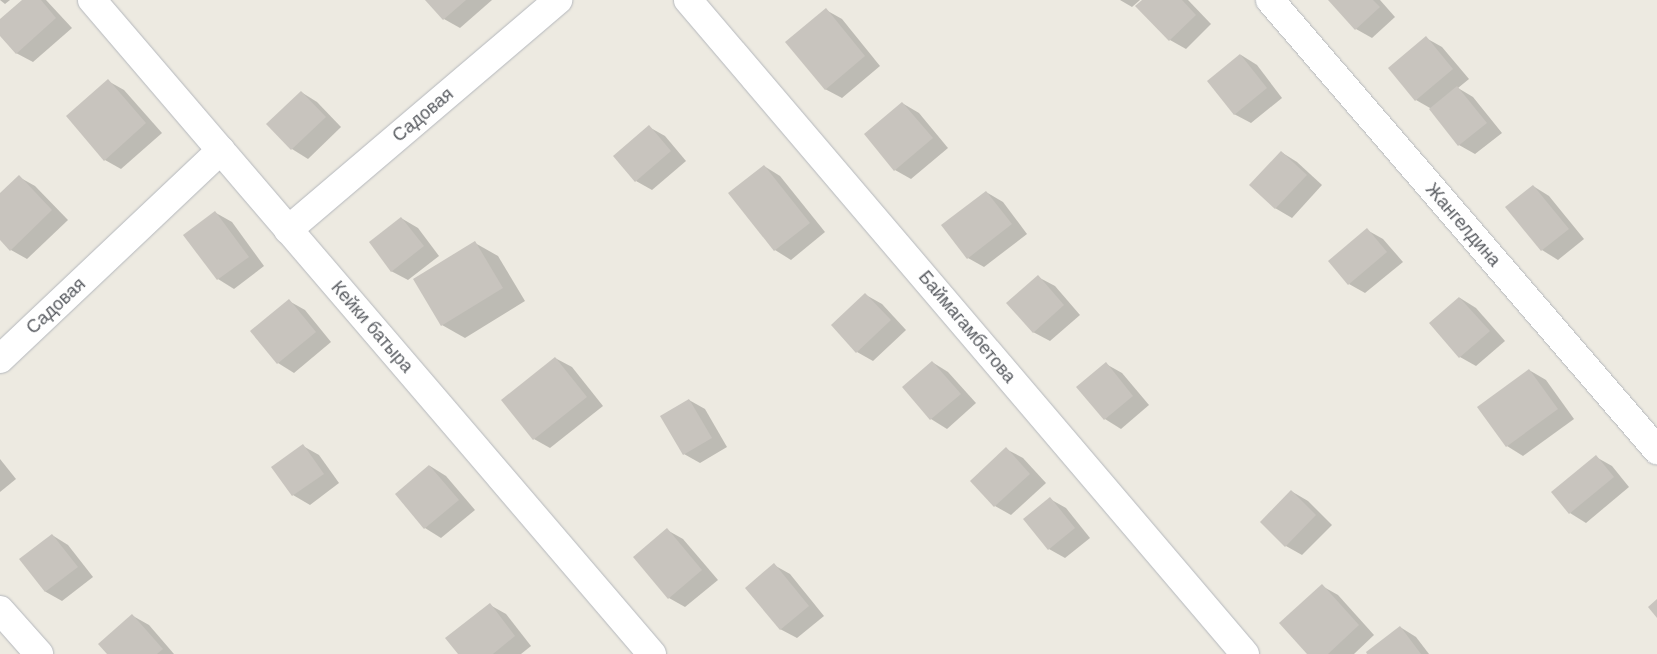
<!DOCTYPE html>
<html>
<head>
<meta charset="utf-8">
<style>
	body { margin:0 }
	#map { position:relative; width:1657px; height:654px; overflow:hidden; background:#edeae1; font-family:"DM Sans",sans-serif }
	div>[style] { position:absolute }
	.shadow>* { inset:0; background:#0003 }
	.building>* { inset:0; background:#c8c4be }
	.roads { filter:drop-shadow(0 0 1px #b4b7bc) drop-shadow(0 0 1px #b4b7bc) }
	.minor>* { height:28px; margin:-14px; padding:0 14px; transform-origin:14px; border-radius:14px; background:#fff }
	span { translate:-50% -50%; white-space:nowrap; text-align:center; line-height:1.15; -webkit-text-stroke:4px #fff; paint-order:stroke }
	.street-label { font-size:18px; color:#5a5d62 }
</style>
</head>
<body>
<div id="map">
	<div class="shadow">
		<i style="clip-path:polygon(0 0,10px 0,5px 4px)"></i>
		<i style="clip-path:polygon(23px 0,46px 0,72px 28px,33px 62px,16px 53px,0 35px,0 21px)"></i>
		<i style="clip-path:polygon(427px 0,492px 0,460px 28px,444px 19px)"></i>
		<i style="clip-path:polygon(1120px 0,1140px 0,1132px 7px)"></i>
		<i style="clip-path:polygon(1144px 0,1188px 0,1211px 24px,1186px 49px,1170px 40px)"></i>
		<i style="clip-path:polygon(1329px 0,1380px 0,1395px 17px,1372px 38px,1356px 29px)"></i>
		<i style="clip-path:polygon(826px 10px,842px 19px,880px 66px,842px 98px,825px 89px)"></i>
		<i style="clip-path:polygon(1426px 38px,1442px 47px,1469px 79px,1458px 88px,1473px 97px,1502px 133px,1475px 154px,1459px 145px,1430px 108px,1416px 100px)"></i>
		<i style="clip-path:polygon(1241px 55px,1257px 65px,1282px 98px,1251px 123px,1234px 114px)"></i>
		<i style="clip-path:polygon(108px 81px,124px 90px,162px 133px,121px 169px,105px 160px)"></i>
		<i style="clip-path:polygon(301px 92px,317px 102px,341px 127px,308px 159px,292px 149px,268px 124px)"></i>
		<i style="clip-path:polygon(902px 103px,919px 113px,948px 148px,911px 179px,895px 170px)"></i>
		<i style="clip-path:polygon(649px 127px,665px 136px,686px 161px,652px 190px,636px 181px)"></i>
		<i style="clip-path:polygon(1281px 152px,1297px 162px,1322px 185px,1292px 218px,1275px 208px)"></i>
		<i style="clip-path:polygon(764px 166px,780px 176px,825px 232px,791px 260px,775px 250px,730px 193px)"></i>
		<i style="clip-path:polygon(19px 177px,35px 186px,68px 220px,27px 259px,11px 250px,0 239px,0 195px)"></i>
		<i style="clip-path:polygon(1533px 186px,1549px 196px,1584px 239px,1558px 260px,1542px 250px,1507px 207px)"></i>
		<i style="clip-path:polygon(986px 192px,1003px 202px,1027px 234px,984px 267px,968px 258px)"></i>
		<i style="clip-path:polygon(216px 213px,232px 222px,264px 266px,234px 289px,218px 279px,185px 236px)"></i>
		<i style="clip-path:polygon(401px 218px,418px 228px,439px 256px,408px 280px,391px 271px)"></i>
		<i style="clip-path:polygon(1367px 230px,1383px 239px,1403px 262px,1365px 293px,1349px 284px)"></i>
		<i style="clip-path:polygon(475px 243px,498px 256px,525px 301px,465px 338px,442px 325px)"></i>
		<i style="clip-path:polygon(1038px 277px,1055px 286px,1080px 315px,1050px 341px,1033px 332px)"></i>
		<i style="clip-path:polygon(866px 295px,882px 304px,906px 330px,873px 361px,857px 352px)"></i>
		<i style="clip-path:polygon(1460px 298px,1476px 308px,1505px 341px,1476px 366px,1460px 357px)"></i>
		<i style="clip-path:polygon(289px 301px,305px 310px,331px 342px,294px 373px,278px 363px)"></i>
		<i style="clip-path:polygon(555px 358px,572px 367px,603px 406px,550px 448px,534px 439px)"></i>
		<i style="clip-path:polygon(932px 362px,948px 372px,976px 403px,947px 429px,931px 419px)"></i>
		<i style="clip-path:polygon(1106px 364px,1122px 373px,1149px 405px,1121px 429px,1105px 419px)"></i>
		<i style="clip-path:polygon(1529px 370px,1546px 380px,1574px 419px,1523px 456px,1507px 446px)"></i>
		<i style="clip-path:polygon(689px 400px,705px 409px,727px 447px,700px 463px,684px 454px)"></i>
		<i style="clip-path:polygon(303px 446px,319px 455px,339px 483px,310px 505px,293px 495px,273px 467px)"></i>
		<i style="clip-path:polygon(1006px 449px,1023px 458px,1046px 483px,1011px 515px,995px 506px)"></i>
		<i style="clip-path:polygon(1596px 457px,1612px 466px,1629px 487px,1586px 523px,1570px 513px)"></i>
		<i style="clip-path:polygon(0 459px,16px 479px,0 492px)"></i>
		<i style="clip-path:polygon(430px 466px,446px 476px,475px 510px,441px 538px,425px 528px,397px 494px)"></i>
		<i style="clip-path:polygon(1291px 491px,1308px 501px,1332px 525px,1302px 555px,1286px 546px)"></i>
		<i style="clip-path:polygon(1050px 499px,1066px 508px,1090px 538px,1065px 558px,1049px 549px)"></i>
		<i style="clip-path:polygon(667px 530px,683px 539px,718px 580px,685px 607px,669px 598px)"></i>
		<i style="clip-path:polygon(52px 535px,68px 545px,93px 577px,62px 601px,46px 592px,21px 560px)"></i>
		<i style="clip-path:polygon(774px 565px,790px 574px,824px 616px,797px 638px,780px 629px)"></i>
		<i style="clip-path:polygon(1322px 586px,1338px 595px,1374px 635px,1354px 654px,1309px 654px)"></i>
		<i style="clip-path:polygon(490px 605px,506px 614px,531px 646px,521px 654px,459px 654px)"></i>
		<i style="clip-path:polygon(133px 616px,149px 625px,174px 654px,109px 654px)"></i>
		<i style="clip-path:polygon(1400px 627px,1416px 637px,1429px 654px,1369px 654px)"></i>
	</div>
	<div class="building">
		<i style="clip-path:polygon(22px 0,41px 0,56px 18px,16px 54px,0 36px,0 19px)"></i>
		<i style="clip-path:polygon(425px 0,466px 0,443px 20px)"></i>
		<i style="clip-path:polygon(1142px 0,1182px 0,1196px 15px,1169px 41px,1135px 6px)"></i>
		<i style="clip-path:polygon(1328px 0,1373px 0,1380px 7px,1355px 30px)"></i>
		<i style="clip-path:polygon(826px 8px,865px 56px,825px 90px,785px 42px)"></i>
		<i style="clip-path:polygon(1426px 36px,1453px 69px,1415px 101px,1388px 68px)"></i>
		<i style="clip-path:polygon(1240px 54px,1267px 88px,1234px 115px,1207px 81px)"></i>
		<i style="clip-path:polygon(108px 79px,146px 123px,104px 161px,66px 116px)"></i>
		<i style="clip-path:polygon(1457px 86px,1487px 123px,1458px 146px,1429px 109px)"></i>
		<i style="clip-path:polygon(301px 91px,326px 117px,291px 150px,266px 124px)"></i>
		<i style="clip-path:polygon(902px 102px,933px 138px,894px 171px,864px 134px)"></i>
		<i style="clip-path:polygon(649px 125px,671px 151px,635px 182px,613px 156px)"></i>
		<i style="clip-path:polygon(1281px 151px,1307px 175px,1275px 209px,1249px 185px)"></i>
		<i style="clip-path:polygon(764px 165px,810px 223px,774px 251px,728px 193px)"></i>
		<i style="clip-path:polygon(19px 175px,52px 210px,10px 251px,0 240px,0 193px)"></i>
		<i style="clip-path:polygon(1533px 185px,1569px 229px,1541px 251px,1505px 207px)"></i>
		<i style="clip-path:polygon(986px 191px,1012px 224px,967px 259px,941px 225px)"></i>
		<i style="clip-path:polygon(215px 211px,249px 257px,217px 280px,183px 235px)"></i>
		<i style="clip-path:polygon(401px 217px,424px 246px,391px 272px,369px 242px)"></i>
		<i style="clip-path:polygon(1367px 228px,1387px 252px,1348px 285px,1328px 261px)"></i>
		<i style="clip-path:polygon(475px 241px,503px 288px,441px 326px,413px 279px)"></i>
		<i style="clip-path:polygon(1038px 275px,1064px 305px,1033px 333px,1006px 303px)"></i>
		<i style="clip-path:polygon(865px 293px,891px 320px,856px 353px,831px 325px)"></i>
		<i style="clip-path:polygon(1459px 297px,1490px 331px,1459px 358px,1429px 323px)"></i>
		<i style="clip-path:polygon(289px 299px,316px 332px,277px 364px,250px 331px)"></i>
		<i style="clip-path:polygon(555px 357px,587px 397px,533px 440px,501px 400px)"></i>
		<i style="clip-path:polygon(932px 361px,961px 394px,930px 420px,902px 387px)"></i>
		<i style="clip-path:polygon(1106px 362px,1133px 396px,1104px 420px,1076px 387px)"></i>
		<i style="clip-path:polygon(1529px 369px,1558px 409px,1506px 447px,1477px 407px)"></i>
		<i style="clip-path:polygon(689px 399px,712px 438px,683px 455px,660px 416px)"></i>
		<i style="clip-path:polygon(303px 444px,324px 474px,292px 496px,271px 467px)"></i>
		<i style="clip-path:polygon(1006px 447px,1030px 474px,994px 507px,970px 481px)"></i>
		<i style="clip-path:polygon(1596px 455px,1614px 477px,1569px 514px,1551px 492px)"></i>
		<i style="clip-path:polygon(429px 465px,459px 500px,424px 529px,395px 494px)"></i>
		<i style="clip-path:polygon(1291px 490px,1316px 515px,1285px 547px,1260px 522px)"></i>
		<i style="clip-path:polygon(1050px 497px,1075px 528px,1048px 550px,1023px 519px)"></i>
		<i style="clip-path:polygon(667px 528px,702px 570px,668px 599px,633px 557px)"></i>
		<i style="clip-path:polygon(52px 534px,78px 567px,45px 592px,19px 559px)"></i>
		<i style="clip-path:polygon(774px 563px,809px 606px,780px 630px,745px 588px)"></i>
		<i style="clip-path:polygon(1322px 584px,1359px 625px,1328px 654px,1307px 654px,1279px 623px)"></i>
		<i style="clip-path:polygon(1657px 599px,1657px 618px,1648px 607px)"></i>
		<i style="clip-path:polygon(490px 603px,515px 636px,493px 654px,458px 654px,445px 638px)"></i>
		<i style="clip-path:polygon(132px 614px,163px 649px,157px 654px,107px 654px,98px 644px)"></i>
		<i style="clip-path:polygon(1400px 626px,1421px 654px,1367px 654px,1366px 652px)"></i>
	</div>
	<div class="roads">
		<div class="minor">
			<i style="left:92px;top:0;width:861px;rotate:49.43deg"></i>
			<i style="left:688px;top:0;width:859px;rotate:49.58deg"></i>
			<i style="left:1270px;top:0;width:594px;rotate:49.3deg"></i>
			<i style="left:288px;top:230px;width:355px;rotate:-40.4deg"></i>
			<i style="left:0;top:359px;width:304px;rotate:-43.4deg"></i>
			<i style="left:0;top:610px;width:59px;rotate:48.4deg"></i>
		</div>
	</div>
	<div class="street-label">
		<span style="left:423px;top:115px;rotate:-40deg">Садовая</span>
		<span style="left:1463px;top:225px;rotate:49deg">Жангелдина</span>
		<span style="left:56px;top:306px;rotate:-43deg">Садовая</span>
		<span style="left:372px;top:327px;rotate:49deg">Кейки батыра</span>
		<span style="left:967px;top:327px;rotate:50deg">Баймагамбетова</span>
	</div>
</div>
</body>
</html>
